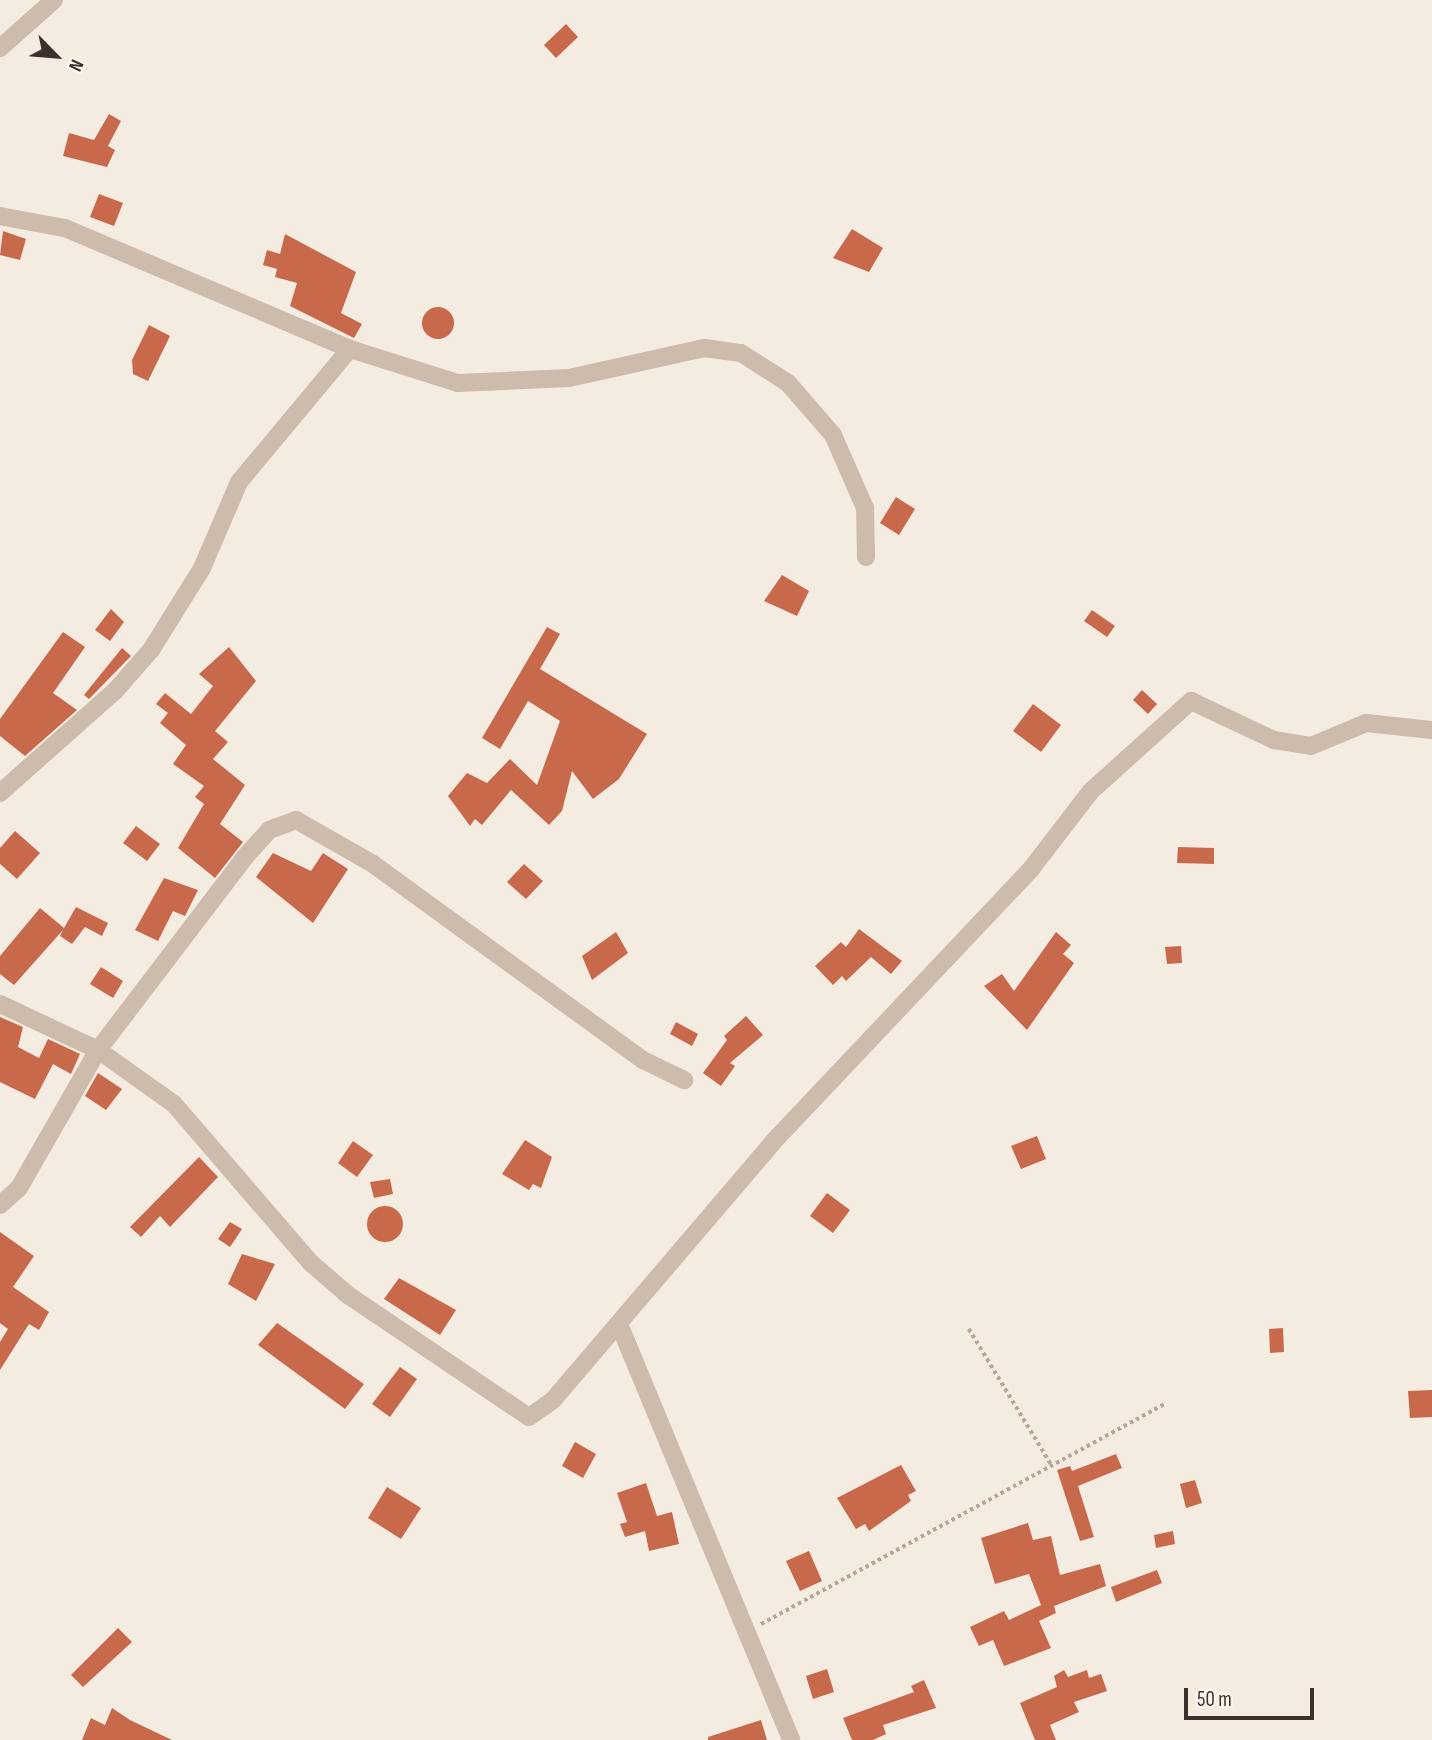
<!DOCTYPE html>
<html>
<head>
<meta charset="utf-8">
<style>
	body { margin:0 }
	#map { position:relative; width:1432px; height:1740px; overflow:hidden; background:#f4ebe1; font-family:"Sofia Sans Condensed",sans-serif }
	div>[style] { position:absolute }
	.building>* { inset:0; background:#c8694b }
	.round { border-radius:50% }
	.path>* { height:3.5px; margin-top:-1.75px; transform-origin:0; background:repeating-linear-gradient(90deg,#b9a596 0 3.5px,transparent 0 7px) }
	.minor>* { height:18px; margin:-9px; padding:0 9px; transform-origin:9px; border-radius:9px; background:#cdbbac }
	span { translate:-50% -50%; white-space:nowrap; text-align:center; line-height:1.15; -webkit-text-stroke:6px #fbf5ee; paint-order:stroke }
	.north { position:absolute; left:21px; top:21px; width:70px; height:70px; -webkit-text-stroke:5px #fbf5ee; paint-order:stroke; rotate:115deg; font-size:19px; font-weight:700; line-height:28px; text-align:center; color:#3b302b }
	.north::after { content:''; display:block; margin:auto; width:24px; height:32px; background:#3b302b; clip-path:polygon(50% 0,100% 100%,50% 72%,0 100%) }
	.scale { position:absolute; left:1184px; top:1688px; width:130px; height:32px; box-sizing:border-box; border:4px solid #3b302b; border-top:0; padding-left:9px; font-size:21px; line-height:24px; white-space:nowrap; color:#3b302b; -webkit-text-stroke:5px #fbf5ee; paint-order:stroke }
</style>
</head>
<body>
<div id="map">
	<div class="building">
		<i style="clip-path:polygon(566px 24px,578px 37px,556px 58px,544px 45px)"></i>
		<i style="clip-path:polygon(109px 114px,121px 121px,108px 146px,115px 150px,107px 167px,63px 156px,69px 133px,94px 140px)"></i>
		<i style="clip-path:polygon(99px 194px,123px 203px,114px 226px,90px 217px)"></i>
		<i style="clip-path:polygon(852px 229px,883px 248px,869px 272px,833px 258px)"></i>
		<i style="clip-path:polygon(3px 231px,26px 239px,20px 260px,0 255px)"></i>
		<i style="clip-path:polygon(285px 234px,356px 272px,341px 313px,362px 324px,354px 338px,290px 306px,297px 283px,275px 277px,277px 269px,263px 265px,267px 250px,280px 254px)"></i>
		<i class="round" style="left:422px;top:307px;width:32px;height:32px"></i>
		<i style="clip-path:polygon(149px 325px,170px 336px,148px 381px,133px 374px,132px 360px)"></i>
		<i style="clip-path:polygon(896px 497px,915px 509px,899px 535px,880px 523px)"></i>
		<i style="clip-path:polygon(782px 575px,809px 591px,797px 616px,764px 601px)"></i>
		<i style="clip-path:polygon(111px 609px,124px 622px,110px 641px,95px 630px)"></i>
		<i style="clip-path:polygon(1092px 610px,1115px 626px,1107px 637px,1084px 621px)"></i>
		<i style="clip-path:polygon(547px 627px,560px 634px,540px 669px,647px 734px,619px 779px,593px 799px,572px 771px,562px 811px,549px 825px,511px 790px,482px 825px,475px 819px,470px 826px,448px 796px,467px 773px,487px 783px,510px 759px,537px 785px,560px 721px,528px 701px,500px 749px,482px 738px)"></i>
		<i style="clip-path:polygon(63px 632px,85px 647px,53px 693px,77px 710px,25px 756px,0 736px,0 719px)"></i>
		<i style="clip-path:polygon(229px 647px,256px 681px,215px 731px,228px 742px,213px 759px,245px 785px,220px 824px,243px 842px,215px 878px,178px 848px,204px 804px,195px 797px,204px 786px,173px 764px,186px 745px,160px 723px,168px 713px,156px 704px,165px 693px,191px 714px,213px 686px,199px 674px)"></i>
		<i style="clip-path:polygon(122px 648px,131px 656px,89px 699px,84px 695px)"></i>
		<i style="clip-path:polygon(1142px 690px,1157px 704px,1148px 714px,1133px 700px)"></i>
		<i style="clip-path:polygon(1033px 704px,1061px 725px,1041px 752px,1013px 731px)"></i>
		<i style="clip-path:polygon(136px 826px,160px 844px,147px 861px,123px 843px)"></i>
		<i style="clip-path:polygon(15px 831px,40px 853px,17px 879px,0 864px,0 848px)"></i>
		<i style="clip-path:polygon(1178px 847px,1214px 848px,1214px 864px,1177px 863px)"></i>
		<i style="clip-path:polygon(273px 853px,311px 871px,323px 853px,348px 869px,313px 923px,256px 877px)"></i>
		<i style="clip-path:polygon(524px 864px,543px 881px,526px 899px,507px 882px)"></i>
		<i style="clip-path:polygon(164px 878px,198px 890px,185px 916px,173px 911px,158px 941px,135px 930px)"></i>
		<i style="clip-path:polygon(76px 907px,108px 923px,102px 936px,85px 927px,72px 944px,60px 936px,63px 930px,14px 985px,0 974px,0 956px,40px 908px,64px 928px)"></i>
		<i style="clip-path:polygon(859px 929px,902px 961px,891px 974px,871px 957px,846px 981px,842px 976px,833px 985px,815px 966px,841px 942px,846px 947px)"></i>
		<i style="clip-path:polygon(616px 932px,628px 953px,592px 980px,582px 956px)"></i>
		<i style="clip-path:polygon(1056px 932px,1071px 945px,1063px 954px,1074px 963px,1027px 1030px,984px 986px,1002px 974px,1014px 991px)"></i>
		<i style="clip-path:polygon(1181px 946px,1182px 963px,1167px 964px,1165px 947px)"></i>
		<i style="clip-path:polygon(101px 967px,123px 981px,113px 998px,90px 984px)"></i>
		<i style="clip-path:polygon(746px 1016px,763px 1035px,730px 1063px,735px 1066px,721px 1086px,703px 1073px,727px 1040px,724px 1036px)"></i>
		<i style="clip-path:polygon(0 1017px,23px 1027px,18px 1047px,39px 1058px,48px 1039px,80px 1054px,71px 1074px,53px 1064px,35px 1099px,0 1082px)"></i>
		<i style="clip-path:polygon(676px 1022px,698px 1034px,692px 1046px,670px 1034px)"></i>
		<i style="clip-path:polygon(98px 1073px,122px 1089px,106px 1110px,85px 1096px)"></i>
		<i style="clip-path:polygon(1037px 1136px,1046px 1159px,1021px 1169px,1011px 1146px)"></i>
		<i style="clip-path:polygon(525px 1140px,552px 1157px,541px 1188px,533px 1184px,529px 1190px,502px 1174px)"></i>
		<i style="clip-path:polygon(353px 1141px,373px 1155px,357px 1177px,338px 1163px)"></i>
		<i style="clip-path:polygon(199px 1157px,218px 1177px,170px 1227px,160px 1216px,141px 1237px,130px 1227px)"></i>
		<i style="clip-path:polygon(390px 1179px,393px 1194px,374px 1198px,370px 1182px)"></i>
		<i style="clip-path:polygon(827px 1193px,850px 1210px,833px 1233px,810px 1216px)"></i>
		<i class="round" style="left:367px;top:1206px;width:36px;height:36px"></i>
		<i style="clip-path:polygon(230px 1222px,242px 1229px,230px 1247px,218px 1239px)"></i>
		<i style="clip-path:polygon(0 1232px,34px 1256px,13px 1287px,49px 1312px,39px 1330px,29px 1324px,0 1370px,0 1342px,8px 1329px,0 1323px)"></i>
		<i style="clip-path:polygon(242px 1254px,275px 1264px,256px 1301px,228px 1284px)"></i>
		<i style="clip-path:polygon(399px 1278px,456px 1310px,440px 1335px,384px 1299px)"></i>
		<i style="clip-path:polygon(277px 1323px,364px 1384px,345px 1409px,258px 1345px)"></i>
		<i style="clip-path:polygon(1283px 1328px,1284px 1352px,1270px 1353px,1269px 1329px)"></i>
		<i style="clip-path:polygon(400px 1367px,417px 1379px,390px 1417px,372px 1404px)"></i>
		<i style="clip-path:polygon(1432px 1390px,1432px 1417px,1410px 1418px,1408px 1391px)"></i>
		<i style="clip-path:polygon(575px 1442px,596px 1454px,583px 1478px,562px 1466px)"></i>
		<i style="clip-path:polygon(1116px 1454px,1122px 1468px,1078px 1486px,1094px 1537px,1080px 1541px,1057px 1470px,1070px 1466px,1072px 1471px)"></i>
		<i style="clip-path:polygon(901px 1465px,916px 1491px,908px 1495px,911px 1501px,869px 1531px,865px 1524px,856px 1529px,837px 1498px)"></i>
		<i style="clip-path:polygon(1195px 1480px,1202px 1503px,1186px 1508px,1180px 1484px)"></i>
		<i style="clip-path:polygon(646px 1483px,657px 1516px,672px 1512px,679px 1544px,649px 1551px,645px 1531px,625px 1537px,620px 1524px,627px 1522px,617px 1493px)"></i>
		<i style="clip-path:polygon(387px 1487px,421px 1508px,401px 1539px,368px 1518px)"></i>
		<i style="clip-path:polygon(1028px 1523px,1033px 1540px,1051px 1536px,1060px 1575px,1100px 1564px,1106px 1586px,1054px 1606px,1056px 1613px,1039px 1621px,1051px 1648px,1004px 1666px,993px 1640px,979px 1646px,970px 1627px,1004px 1611px,1009px 1620px,1041px 1605px,1029px 1574px,995px 1584px,981px 1538px)"></i>
		<i style="clip-path:polygon(1173px 1531px,1175px 1544px,1156px 1548px,1154px 1535px)"></i>
		<i style="clip-path:polygon(809px 1551px,822px 1581px,800px 1591px,786px 1561px)"></i>
		<i style="clip-path:polygon(1157px 1570px,1162px 1583px,1116px 1602px,1111px 1587px)"></i>
		<i style="clip-path:polygon(118px 1628px,132px 1642px,83px 1687px,71px 1675px)"></i>
		<i style="clip-path:polygon(827px 1669px,834px 1692px,813px 1699px,806px 1676px)"></i>
		<i style="clip-path:polygon(1064px 1670px,1068px 1677px,1087px 1670px,1089px 1678px,1101px 1674px,1107px 1691px,1074px 1702px,1079px 1712px,1050px 1725px,1056px 1740px,1035px 1740px,1020px 1703px,1057px 1687px,1054px 1676px)"></i>
		<i style="clip-path:polygon(924px 1680px,936px 1708px,883px 1725px,886px 1734px,873px 1740px,852px 1740px,843px 1718px,914px 1692px,911px 1686px)"></i>
		<i style="clip-path:polygon(112px 1708px,130px 1720px,172px 1740px,82px 1740px,91px 1718px,105px 1725px)"></i>
		<i style="clip-path:polygon(761px 1720px,767px 1740px,708px 1740px,708px 1737px)"></i>
	</div>
	<div class="path">
		<i style="left:969px;top:1329px;width:160px;rotate:58.8deg"></i>
		<i style="left:761px;top:1624px;width:459px;rotate:-28.6deg"></i>
	</div>
	<div class="minor">
		<i style="left:0;top:48px;width:72px;rotate:-41.6deg"></i>
		<i style="left:0;top:216px;width:66px;rotate:10.5deg"></i>
		<i style="left:65px;top:228px;width:310px;rotate:23deg"></i>
		<i style="left:350px;top:349px;width:113px;rotate:17.5deg"></i>
		<i style="left:458px;top:383px;width:111px;rotate:-2.6deg"></i>
		<i style="left:569px;top:378px;width:138px;rotate:-12.5deg"></i>
		<i style="left:704px;top:348px;width:37px;rotate:8deg"></i>
		<i style="left:741px;top:353px;width:56px;rotate:32.6deg"></i>
		<i style="left:788px;top:383px;width:69px;rotate:49.1deg"></i>
		<i style="left:833px;top:435px;width:80px;rotate:66.3deg"></i>
		<i style="left:865px;top:508px;width:49px;rotate:88.8deg"></i>
		<i style="left:0;top:793px;width:154px;rotate:-41.6deg"></i>
		<i style="left:115px;top:691px;width:55px;rotate:-48.7deg"></i>
		<i style="left:151px;top:650px;width:97px;rotate:-58.1deg"></i>
		<i style="left:202px;top:568px;width:94px;rotate:-66.7deg"></i>
		<i style="left:239px;top:482px;width:173px;rotate:-50.2deg"></i>
		<i style="left:0;top:1004px;width:108px;rotate:25.1deg"></i>
		<i style="left:98px;top:1050px;width:93px;rotate:35.4deg"></i>
		<i style="left:174px;top:1104px;width:210px;rotate:49.3deg"></i>
		<i style="left:311px;top:1263px;width:49px;rotate:40.9deg"></i>
		<i style="left:348px;top:1295px;width:218px;rotate:34deg"></i>
		<i style="left:529px;top:1417px;width:29px;rotate:-35deg"></i>
		<i style="left:553px;top:1400px;width:339px;rotate:-49.5deg"></i>
		<i style="left:773px;top:1142px;width:376px;rotate:-46.6deg"></i>
		<i style="left:1031px;top:869px;width:98px;rotate:-52.4deg"></i>
		<i style="left:1091px;top:791px;width:135px;rotate:-42deg"></i>
		<i style="left:1191px;top:701px;width:92px;rotate:25.2deg"></i>
		<i style="left:1274px;top:740px;width:37px;rotate:9deg"></i>
		<i style="left:1311px;top:746px;width:60px;rotate:-22.7deg"></i>
		<i style="left:1366px;top:723px;width:66px;rotate:6.1deg"></i>
		<i style="left:0;top:1205px;width:25px;rotate:-42deg"></i>
		<i style="left:19px;top:1188px;width:159px;rotate:-60.2deg"></i>
		<i style="left:98px;top:1050px;width:243px;rotate:-52.7deg"></i>
		<i style="left:245px;top:857px;width:36px;rotate:-48deg"></i>
		<i style="left:269px;top:830px;width:29px;rotate:-20deg"></i>
		<i style="left:296px;top:820px;width:89px;rotate:29.7deg"></i>
		<i style="left:373px;top:864px;width:334px;rotate:36deg"></i>
		<i style="left:643px;top:1060px;width:46px;rotate:26deg"></i>
		<i style="left:619px;top:1324px;width:450px;rotate:67.5deg"></i>
	</div>
	<div class="north">N</div>
	<div class="scale">50 m</div>
</div>
</body>
</html>
